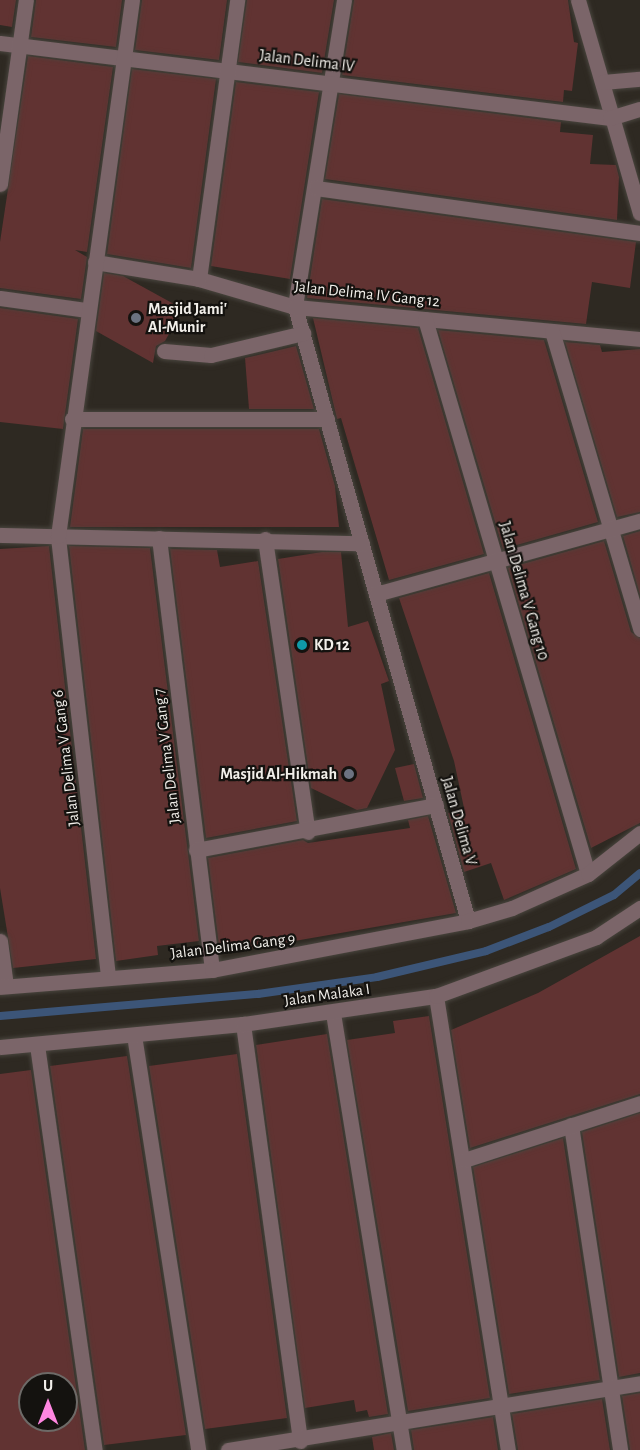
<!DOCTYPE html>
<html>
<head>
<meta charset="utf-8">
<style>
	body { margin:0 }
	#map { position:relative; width:640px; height:1450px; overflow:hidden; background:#2e2922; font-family:"Alegreya Sans",sans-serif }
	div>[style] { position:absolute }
	.stream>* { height:8px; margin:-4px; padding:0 4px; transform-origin:4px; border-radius:4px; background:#3c5578 }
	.building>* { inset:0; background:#613332 }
	.roads { filter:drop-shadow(0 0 2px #49453e) drop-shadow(0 0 2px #49453e) }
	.minor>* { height:15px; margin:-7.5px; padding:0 7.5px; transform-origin:7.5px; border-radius:7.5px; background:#7b6569 }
	.dots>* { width:16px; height:16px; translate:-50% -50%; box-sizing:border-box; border:3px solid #14120f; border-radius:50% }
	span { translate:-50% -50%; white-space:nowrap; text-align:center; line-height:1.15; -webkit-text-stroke:4.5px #14120f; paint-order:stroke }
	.street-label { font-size:16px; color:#f2efea }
	.poi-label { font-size:16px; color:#f2efea; font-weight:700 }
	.left { translate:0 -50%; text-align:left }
	.right { translate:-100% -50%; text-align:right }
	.north { position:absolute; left:18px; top:1372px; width:60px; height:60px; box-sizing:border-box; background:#14120f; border:2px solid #6d6a67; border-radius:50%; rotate:0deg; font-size:16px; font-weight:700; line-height:24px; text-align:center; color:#f2efea }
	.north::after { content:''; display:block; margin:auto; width:21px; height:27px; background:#fe86e0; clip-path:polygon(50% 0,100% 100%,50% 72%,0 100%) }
</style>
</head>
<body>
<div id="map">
	<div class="stream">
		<i style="left:0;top:1016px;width:259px;rotate:-4.9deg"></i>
		<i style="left:258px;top:994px;width:120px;rotate:-8.1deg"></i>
		<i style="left:377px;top:977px;width:112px;rotate:-13.4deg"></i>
		<i style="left:486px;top:951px;width:67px;rotate:-20.9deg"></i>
		<i style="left:549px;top:927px;width:72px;rotate:-26.2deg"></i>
		<i style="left:614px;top:895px;width:34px;rotate:-40deg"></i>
	</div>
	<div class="building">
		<i style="clip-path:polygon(0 0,16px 0,12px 27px,0 25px)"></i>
		<i style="clip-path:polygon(36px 0,122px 0,116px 47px,31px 37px)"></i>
		<i style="clip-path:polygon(142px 0,227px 0,219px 60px,135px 50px)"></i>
		<i style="clip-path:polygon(247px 0,334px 0,322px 73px,238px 62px)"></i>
		<i style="clip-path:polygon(354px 0,568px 0,574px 42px,578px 43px,572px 91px,564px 90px,563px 102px,342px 75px)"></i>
		<i style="clip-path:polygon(28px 56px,113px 67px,87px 252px,75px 250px,87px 257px,81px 299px,0 288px,0 242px)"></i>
		<i style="clip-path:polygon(132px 69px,216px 79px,191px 268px,107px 254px)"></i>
		<i style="clip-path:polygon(236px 82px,319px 92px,290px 279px,211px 266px)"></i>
		<i style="clip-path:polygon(339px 94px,561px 122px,560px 132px,593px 135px,590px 164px,616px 165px,619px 177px,617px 220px,325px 179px)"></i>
		<i style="clip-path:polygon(322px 199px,636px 242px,630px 288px,592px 282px,586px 324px,307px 298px)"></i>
		<i style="clip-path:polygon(104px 273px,123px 276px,183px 309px,165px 341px,156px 346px,153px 363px,96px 331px)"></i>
		<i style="clip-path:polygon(0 308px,78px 319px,63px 429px,0 422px)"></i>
		<i style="clip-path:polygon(313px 318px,418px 328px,484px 554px,389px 580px,341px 418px,337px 419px)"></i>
		<i style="clip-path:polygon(438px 330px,544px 340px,598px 522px,503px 549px)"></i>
		<i style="clip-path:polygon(565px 342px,600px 345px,602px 352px,640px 349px,640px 512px,617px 517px)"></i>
		<i style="clip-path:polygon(296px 346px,314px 409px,249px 409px,245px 358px)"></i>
		<i style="clip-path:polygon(83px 429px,319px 429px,335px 486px,339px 527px,70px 527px)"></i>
		<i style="clip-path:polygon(640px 531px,640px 595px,623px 536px)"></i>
		<i style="clip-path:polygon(604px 541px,631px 632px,640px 638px,640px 823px,591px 848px,508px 568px)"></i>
		<i style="clip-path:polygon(49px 546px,96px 959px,13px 968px,0 888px,0 549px)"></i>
		<i style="clip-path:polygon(69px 546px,150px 548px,199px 941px,157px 946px,158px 955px,116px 961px)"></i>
		<i style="clip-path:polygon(170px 549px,217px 550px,220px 567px,258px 561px,297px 821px,206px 838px)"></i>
		<i style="clip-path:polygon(322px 552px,341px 552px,348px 627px,368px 621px,389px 681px,381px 684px,395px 750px,367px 808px,357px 810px,311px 788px,278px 559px)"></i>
		<i style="clip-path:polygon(489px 573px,576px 869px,504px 900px,491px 863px,464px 872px,448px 813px,464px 808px,454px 761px,399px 598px)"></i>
		<i style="clip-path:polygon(414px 764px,423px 798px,404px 801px,395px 768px)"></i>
		<i style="clip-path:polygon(428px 816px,456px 913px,220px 954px,208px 858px,303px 840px,308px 843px,410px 828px,408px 820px)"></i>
		<i style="clip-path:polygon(640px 936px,640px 1094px,470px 1148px,451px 1030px,538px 993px)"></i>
		<i style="clip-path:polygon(429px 1016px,490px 1398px,408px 1411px,347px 1040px,395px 1033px,393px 1021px)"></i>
		<i style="clip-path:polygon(327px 1034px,388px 1414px,369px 1417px,367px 1410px,356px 1412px,354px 1400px,305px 1408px,257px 1052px,256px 1045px)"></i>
		<i style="clip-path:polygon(237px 1054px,287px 1418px,205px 1429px,149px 1066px)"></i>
		<i style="clip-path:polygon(127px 1056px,186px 1435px,104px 1445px,50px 1066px)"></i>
		<i style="clip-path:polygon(evenodd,31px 1070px,85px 1450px,0 1450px,0 1074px,31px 1070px,30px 1384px,66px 1384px,66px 1420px,30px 1420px,30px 1384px)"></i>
		<i style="clip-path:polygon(640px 1113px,640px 1373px,619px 1377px,582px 1132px)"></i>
		<i style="clip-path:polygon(563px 1138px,600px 1380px,509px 1394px,473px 1167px)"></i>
		<i style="clip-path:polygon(640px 1393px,640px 1450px,630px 1450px,622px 1396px)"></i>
		<i style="clip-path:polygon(602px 1399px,610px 1450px,518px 1450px,512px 1414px)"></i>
		<i style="clip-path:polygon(493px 1417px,498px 1450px,414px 1450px,411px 1430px)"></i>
		<i style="clip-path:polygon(391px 1433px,394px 1450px,374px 1450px,372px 1437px)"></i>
	</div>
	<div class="roads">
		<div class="minor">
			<i style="left:344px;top:0;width:311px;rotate:99.1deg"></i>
			<i style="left:295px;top:307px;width:638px;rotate:74.26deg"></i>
			<i style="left:578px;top:0;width:222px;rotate:73.8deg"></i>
			<i style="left:0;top:43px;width:615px;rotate:7.01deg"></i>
			<i style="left:610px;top:118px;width:31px;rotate:-17deg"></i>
			<i style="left:603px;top:82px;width:37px;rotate:-5deg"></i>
			<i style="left:0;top:184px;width:186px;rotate:-82deg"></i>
			<i style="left:316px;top:188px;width:327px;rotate:7.9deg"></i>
			<i style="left:95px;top:262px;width:105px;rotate:9.3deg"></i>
			<i style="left:199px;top:279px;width:100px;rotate:16.3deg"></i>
			<i style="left:295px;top:307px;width:346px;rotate:5.3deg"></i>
			<i style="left:199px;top:279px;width:282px;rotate:-82.2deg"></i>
			<i style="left:0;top:298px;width:88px;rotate:7.9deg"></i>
			<i style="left:425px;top:319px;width:578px;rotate:73.63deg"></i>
			<i style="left:552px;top:331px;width:311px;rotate:73.5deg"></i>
			<i style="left:164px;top:351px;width:47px;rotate:4.9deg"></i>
			<i style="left:211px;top:355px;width:95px;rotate:-13.4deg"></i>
			<i style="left:72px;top:419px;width:255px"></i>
			<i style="left:0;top:535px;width:362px;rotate:1.3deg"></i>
			<i style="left:159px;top:538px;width:435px;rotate:83deg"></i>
			<i style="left:265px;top:539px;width:296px;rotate:81.7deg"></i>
			<i style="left:376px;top:594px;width:274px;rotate:-15.5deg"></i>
			<i style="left:196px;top:850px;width:244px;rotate:-10.6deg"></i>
			<i style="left:0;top:941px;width:45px;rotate:82.4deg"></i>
			<i style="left:108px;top:976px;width:443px;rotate:-96.5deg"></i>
			<i style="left:58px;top:536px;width:541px;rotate:-82.14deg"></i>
			<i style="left:0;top:987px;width:213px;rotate:-4.6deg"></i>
			<i style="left:212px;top:970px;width:261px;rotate:-10.8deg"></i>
			<i style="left:468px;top:921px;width:46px;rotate:-16.5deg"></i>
			<i style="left:512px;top:908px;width:83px;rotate:-24.1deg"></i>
			<i style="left:588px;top:874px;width:66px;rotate:-38.3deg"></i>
			<i style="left:436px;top:996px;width:460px;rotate:81deg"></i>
			<i style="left:333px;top:1013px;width:443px;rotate:80.8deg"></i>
			<i style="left:243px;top:1024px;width:421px;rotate:82.2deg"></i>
			<i style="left:134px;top:1035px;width:420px;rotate:81.2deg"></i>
			<i style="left:37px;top:1045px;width:409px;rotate:81.9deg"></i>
			<i style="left:0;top:1047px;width:244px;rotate:-5.4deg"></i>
			<i style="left:243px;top:1024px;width:195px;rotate:-8.3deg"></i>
			<i style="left:436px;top:996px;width:171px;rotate:-20.2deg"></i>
			<i style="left:596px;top:937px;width:53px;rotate:-33.4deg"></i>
			<i style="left:571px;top:1125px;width:329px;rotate:81.4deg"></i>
			<i style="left:464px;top:1160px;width:185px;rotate:-17.9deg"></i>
			<i style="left:228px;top:1450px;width:417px;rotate:-9.2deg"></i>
		</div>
	</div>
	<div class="dots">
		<i style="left:136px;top:318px;background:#6b7280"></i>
		<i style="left:302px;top:645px;background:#0f9aa8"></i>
		<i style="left:349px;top:774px;background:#6b7280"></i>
	</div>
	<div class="street-label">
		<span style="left:307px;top:61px;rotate:7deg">Jalan Delima IV</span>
		<span style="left:367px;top:294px;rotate:6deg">Jalan Delima IV Gang 12</span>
		<span style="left:524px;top:591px;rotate:74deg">Jalan Delima V Gang 10</span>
		<span style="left:167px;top:756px;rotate:-97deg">Jalan Delima V Gang 7</span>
		<span style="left:66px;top:758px;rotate:-97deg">Jalan Delima V Gang 6</span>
		<span style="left:459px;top:821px;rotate:74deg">Jalan Delima V</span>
		<span style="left:233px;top:946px;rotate:-7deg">Jalan Delima Gang 9</span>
		<span style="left:327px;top:995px;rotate:-8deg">Jalan Malaka I</span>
	</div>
	<div class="poi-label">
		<span class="left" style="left:148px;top:318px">Masjid Jami'<br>Al-Munir</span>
		<span class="left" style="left:314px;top:645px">KD 12</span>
		<span class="right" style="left:337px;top:774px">Masjid Al-Hikmah</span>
	</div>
	<div class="north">U</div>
</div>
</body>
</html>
